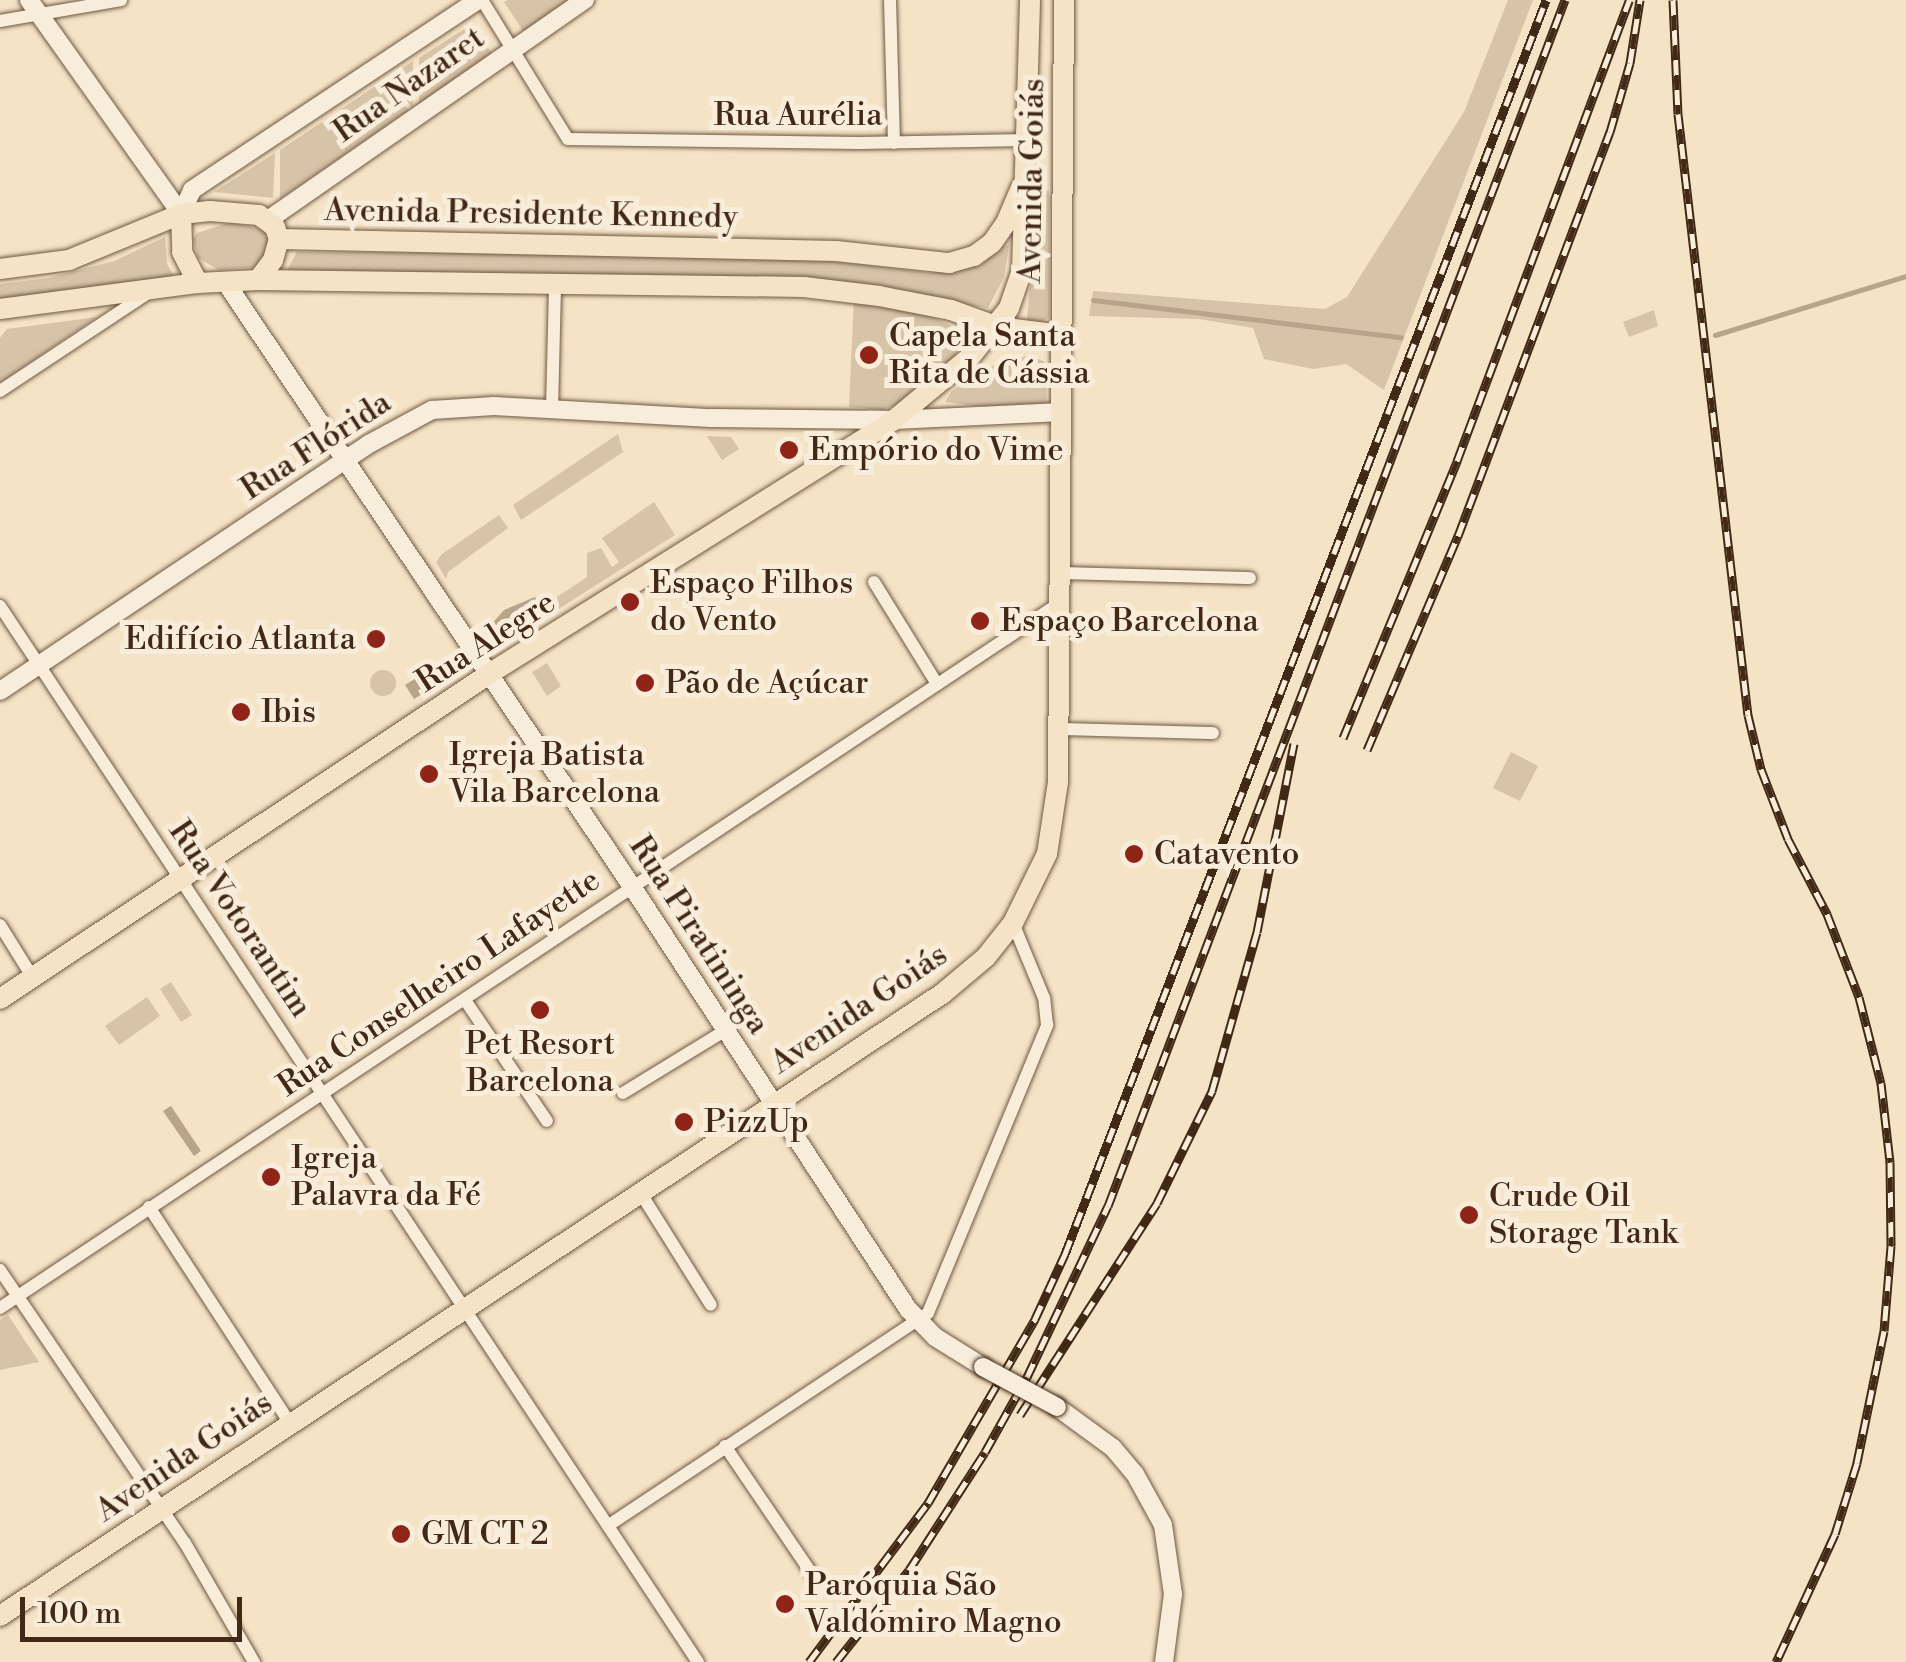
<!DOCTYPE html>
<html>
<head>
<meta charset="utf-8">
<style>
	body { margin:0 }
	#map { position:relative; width:1906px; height:1662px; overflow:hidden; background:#f5e3c6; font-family:"Libre Bodoni",serif }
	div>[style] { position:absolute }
	.green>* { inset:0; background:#d7c3a8 }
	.round { border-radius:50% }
	.water>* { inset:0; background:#b8a48a }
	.stream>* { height:5px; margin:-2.5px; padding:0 2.5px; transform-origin:2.5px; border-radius:2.5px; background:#b8a48a }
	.roads { filter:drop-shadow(0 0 2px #6f5842) drop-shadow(0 0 2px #6f5842) }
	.street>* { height:12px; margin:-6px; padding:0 6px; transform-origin:6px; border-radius:6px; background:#f8edda }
	.secondary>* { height:18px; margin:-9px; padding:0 9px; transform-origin:9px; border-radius:9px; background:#f8edda }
	.primary>* { height:20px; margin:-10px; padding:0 10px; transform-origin:10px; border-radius:10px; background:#f5e3c6 }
	.rail>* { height:9px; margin-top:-4.5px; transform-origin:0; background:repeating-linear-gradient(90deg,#f8edda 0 15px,#422916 0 30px); box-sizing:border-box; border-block:2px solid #422916 }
	.bridges { filter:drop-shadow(0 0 2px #422916) drop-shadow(0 0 2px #422916) }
	.secondary-bridge>* { height:18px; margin:-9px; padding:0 9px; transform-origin:9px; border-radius:9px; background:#f8edda }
	.dots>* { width:28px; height:28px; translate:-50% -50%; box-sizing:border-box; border:5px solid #f8edda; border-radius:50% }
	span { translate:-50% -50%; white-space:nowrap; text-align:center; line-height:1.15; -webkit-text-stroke:10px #f8edda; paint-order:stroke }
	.street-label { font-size:32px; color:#422916 }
	.poi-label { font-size:32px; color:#422916 }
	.left { translate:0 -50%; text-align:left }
	.right { translate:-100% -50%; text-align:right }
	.scale { position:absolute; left:20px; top:1597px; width:222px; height:45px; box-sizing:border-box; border:5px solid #422916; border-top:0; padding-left:12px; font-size:30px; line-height:35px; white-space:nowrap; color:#422916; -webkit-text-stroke:8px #f8edda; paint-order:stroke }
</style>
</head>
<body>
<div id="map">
	<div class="green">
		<i style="clip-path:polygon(508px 0,576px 0,525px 34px,504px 2px)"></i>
		<i style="clip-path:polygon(1508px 0,1533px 0,1384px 390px,1346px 364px,1313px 369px,1264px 359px,1253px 328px,1199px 319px,1089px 316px,1093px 291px,1325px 309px,1347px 297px,1464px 112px)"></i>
		<i style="clip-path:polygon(472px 24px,493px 55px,419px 106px,419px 58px)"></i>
		<i style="clip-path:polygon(413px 61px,413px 108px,385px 80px)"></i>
		<i style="clip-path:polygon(380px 83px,409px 110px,280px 199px,280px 150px)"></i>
		<i style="clip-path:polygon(275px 153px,273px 198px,214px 192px)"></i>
		<i style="clip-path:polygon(1049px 190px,1050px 317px,1040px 323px,1027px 320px,1038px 193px)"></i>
		<i style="clip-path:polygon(231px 222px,264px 230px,270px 249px,258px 267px,219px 270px,198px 258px,193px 239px,197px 233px)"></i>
		<i style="clip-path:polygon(165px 237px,167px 264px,176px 280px,0 303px,0 284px,48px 278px,114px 261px)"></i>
		<i style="clip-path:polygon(1009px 245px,1004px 277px,988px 308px,839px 283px,285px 274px,297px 252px,567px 253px,834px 261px,930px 273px,981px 265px,1000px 247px)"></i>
		<i style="clip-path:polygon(854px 298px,923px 313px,954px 327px,959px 342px,955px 359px,899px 404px,882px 410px,849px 407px)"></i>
		<i style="clip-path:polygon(1654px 310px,1658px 326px,1629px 337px,1623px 322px)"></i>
		<i style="clip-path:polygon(97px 317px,0 383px,0 338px,7px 329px)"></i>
		<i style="clip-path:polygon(1030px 355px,1045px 362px,1047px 407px,1008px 410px,945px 402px,952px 391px,994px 365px)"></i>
		<i style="clip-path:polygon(618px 434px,623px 452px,521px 520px,513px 505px)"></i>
		<i style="clip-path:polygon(707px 436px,731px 437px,739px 449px,722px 460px)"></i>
		<i style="clip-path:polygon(654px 502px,675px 535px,557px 610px,551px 601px,587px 577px,587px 553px,601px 548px,612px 567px,619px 562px,602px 538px)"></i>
		<i style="clip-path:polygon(499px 515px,508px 528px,448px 572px,446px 579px,436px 562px,442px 554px)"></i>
		<i style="clip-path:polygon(547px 663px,561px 686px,547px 696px,532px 672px)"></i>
		<i class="round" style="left:370px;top:670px;width:26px;height:26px"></i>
		<i style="clip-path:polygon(1511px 752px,1538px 766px,1520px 801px,1493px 788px)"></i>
		<i style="clip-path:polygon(171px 982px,192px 1015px,181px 1022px,160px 989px)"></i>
		<i style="clip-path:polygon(147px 997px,160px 1016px,119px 1045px,105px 1026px)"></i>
		<i style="clip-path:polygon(8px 1315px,39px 1362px,0 1370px,0 1320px)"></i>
	</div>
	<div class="water">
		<i style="clip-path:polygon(535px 597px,540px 604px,523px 624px,507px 626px,500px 635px,489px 627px,504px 610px)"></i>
		<i style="clip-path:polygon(431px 669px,440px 683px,414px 699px,405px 685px)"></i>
		<i style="clip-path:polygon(171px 1106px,201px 1151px,194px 1156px,163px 1111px)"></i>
	</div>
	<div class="stream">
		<i style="left:1093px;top:300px;width:310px;rotate:6.9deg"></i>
		<i style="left:1715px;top:335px;width:200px;rotate:-17.2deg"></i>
	</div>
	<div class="roads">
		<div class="street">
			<i style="left:482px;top:0;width:163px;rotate:58.3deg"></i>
			<i style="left:568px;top:139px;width:291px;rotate:0.8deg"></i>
			<i style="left:859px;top:143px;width:169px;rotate:-1deg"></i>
			<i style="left:890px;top:0;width:143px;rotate:88.4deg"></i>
			<i style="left:0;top:21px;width:123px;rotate:-9.8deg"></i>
			<i style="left:0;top:391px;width:178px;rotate:-33.5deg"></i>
			<i style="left:552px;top:410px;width:125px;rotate:-88.6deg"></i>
			<i style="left:1058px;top:573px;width:192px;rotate:1.5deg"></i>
			<i style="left:874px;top:582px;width:120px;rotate:58.3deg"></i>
			<i style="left:0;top:606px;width:1266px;rotate:56.54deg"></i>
			<i style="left:1059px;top:729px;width:154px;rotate:1.5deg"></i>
			<i style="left:0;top:925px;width:62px;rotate:58.1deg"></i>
			<i style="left:465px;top:1000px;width:146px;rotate:55.9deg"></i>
			<i style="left:623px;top:1093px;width:121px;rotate:-31.5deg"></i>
			<i style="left:640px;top:1192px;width:133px;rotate:57.9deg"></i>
			<i style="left:149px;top:1207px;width:258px;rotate:56.9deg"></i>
			<i style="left:0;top:1270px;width:330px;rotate:55.9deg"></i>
			<i style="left:185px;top:1543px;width:138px;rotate:59.9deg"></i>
			<i style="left:0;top:1308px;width:1271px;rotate:-33.64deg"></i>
			<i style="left:725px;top:1446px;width:158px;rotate:55.8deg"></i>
			<i style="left:609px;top:1525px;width:383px;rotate:-33.6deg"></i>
			<i style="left:928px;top:1313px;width:312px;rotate:-67.5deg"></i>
			<i style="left:1047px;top:1025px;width:27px;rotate:-96deg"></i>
			<i style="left:1044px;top:998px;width:81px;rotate:-112.5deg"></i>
		</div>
		<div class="secondary">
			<i style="left:29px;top:0;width:262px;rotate:54.6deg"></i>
			<i style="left:181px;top:214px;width:26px;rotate:-65deg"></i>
			<i style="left:192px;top:190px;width:343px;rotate:-33.6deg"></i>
			<i style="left:268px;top:220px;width:386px;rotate:-34.8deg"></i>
			<i style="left:226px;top:283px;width:729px;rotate:56.07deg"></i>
			<i style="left:633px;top:888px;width:503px;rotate:56.85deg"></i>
			<i style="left:908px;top:1309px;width:39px;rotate:46deg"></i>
			<i style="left:935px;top:1337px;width:57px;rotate:32deg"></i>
			<i style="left:0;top:691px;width:444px;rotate:-33.8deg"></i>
			<i style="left:369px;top:444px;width:72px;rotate:-28.4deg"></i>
			<i style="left:432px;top:410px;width:62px;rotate:-3.7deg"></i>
			<i style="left:494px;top:406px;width:217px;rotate:3.2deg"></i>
			<i style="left:711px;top:418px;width:183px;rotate:0.6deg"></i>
			<i style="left:894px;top:420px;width:168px;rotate:-2.7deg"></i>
			<i style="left:1057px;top:1407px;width:69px;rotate:36.2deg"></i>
			<i style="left:1113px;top:1448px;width:34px;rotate:50deg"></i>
			<i style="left:1135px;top:1474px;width:58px;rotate:61.2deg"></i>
			<i style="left:1163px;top:1525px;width:70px;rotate:81.8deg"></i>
			<i style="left:1173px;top:1594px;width:69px;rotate:97.5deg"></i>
		</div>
		<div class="primary">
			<i style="left:181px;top:214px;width:38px;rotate:88deg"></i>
			<i style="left:182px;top:252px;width:35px;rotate:63deg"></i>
			<i style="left:279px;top:239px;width:557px;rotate:1.23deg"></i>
			<i style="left:836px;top:251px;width:114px;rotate:6.1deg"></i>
			<i style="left:949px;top:263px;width:26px;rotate:-16deg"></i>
			<i style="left:974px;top:256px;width:22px;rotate:-36deg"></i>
			<i style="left:992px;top:243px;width:24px;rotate:-55deg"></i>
			<i style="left:1006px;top:223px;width:39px;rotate:-67deg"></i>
			<i style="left:0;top:269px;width:70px;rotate:-7.4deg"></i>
			<i style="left:69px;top:260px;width:121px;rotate:-22.3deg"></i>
			<i style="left:181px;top:214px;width:29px;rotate:-6deg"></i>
			<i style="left:210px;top:211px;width:49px;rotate:4.7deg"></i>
			<i style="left:259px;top:215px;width:20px;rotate:37deg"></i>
			<i style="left:275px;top:227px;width:13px;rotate:72deg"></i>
			<i style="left:258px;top:280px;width:25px;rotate:-53deg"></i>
			<i style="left:273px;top:260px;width:22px;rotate:-74deg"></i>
			<i style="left:0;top:309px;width:200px;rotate:-7.5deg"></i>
			<i style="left:198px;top:283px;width:60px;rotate:-2.9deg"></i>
			<i style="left:258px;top:280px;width:546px;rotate:0.73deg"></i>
			<i style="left:804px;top:287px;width:76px;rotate:6.8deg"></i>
			<i style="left:879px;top:296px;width:73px;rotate:11deg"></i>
			<i style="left:951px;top:310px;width:50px;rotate:19.9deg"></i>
			<i style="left:998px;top:327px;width:64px;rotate:7.2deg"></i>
			<i style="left:0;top:999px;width:587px;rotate:-33.61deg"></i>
			<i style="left:489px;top:674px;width:478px;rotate:-32.1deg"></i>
			<i style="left:894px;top:420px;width:100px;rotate:-39.7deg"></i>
			<i style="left:971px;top:356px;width:61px;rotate:-51.6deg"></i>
			<i style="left:1009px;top:308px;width:39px;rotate:-71deg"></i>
			<i style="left:1022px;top:271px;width:271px;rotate:-88.3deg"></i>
			<i style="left:0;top:1616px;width:1129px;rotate:-33.44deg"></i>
			<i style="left:942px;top:994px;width:57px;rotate:-40.1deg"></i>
			<i style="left:986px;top:957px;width:43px;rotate:-51.5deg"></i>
			<i style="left:1013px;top:923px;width:77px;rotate:-63.8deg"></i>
			<i style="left:1047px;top:854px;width:73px;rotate:-81.3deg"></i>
			<i style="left:1058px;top:782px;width:782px;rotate:-89.56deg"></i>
		</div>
	</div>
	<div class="rail">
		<i style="left:1673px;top:0;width:114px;rotate:87.5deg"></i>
		<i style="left:1678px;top:114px;width:605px;rotate:83.36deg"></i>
		<i style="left:1748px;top:715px;width:56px;rotate:76.5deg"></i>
		<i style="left:1761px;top:769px;width:75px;rotate:68.9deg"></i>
		<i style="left:1788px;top:839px;width:85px;rotate:62.5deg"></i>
		<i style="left:1827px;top:914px;width:89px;rotate:68.9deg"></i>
		<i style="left:1859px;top:997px;width:89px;rotate:75.7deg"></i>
		<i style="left:1881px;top:1083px;width:80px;rotate:83.5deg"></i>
		<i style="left:1890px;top:1162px;width:84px;rotate:89.3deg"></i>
		<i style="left:1891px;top:1246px;width:85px;rotate:94.7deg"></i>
		<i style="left:1884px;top:1331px;width:135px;rotate:101.6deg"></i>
		<i style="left:1857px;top:1463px;width:74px;rotate:107.2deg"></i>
		<i style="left:1835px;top:1534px;width:141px;rotate:114.7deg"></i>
		<i style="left:1343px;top:738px;width:300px;rotate:-67.6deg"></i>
		<i style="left:1457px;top:461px;width:492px;rotate:-69.5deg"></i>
		<i style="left:1367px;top:750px;width:233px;rotate:-67deg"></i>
		<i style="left:1458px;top:536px;width:432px;rotate:-69.4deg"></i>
		<i style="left:1610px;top:132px;width:72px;rotate:-73.8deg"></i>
		<i style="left:1630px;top:63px;width:64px;rotate:-81deg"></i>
		<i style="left:1020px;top:1415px;width:252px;rotate:-57.1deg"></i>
		<i style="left:1157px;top:1203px;width:125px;rotate:-63.8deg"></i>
		<i style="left:1212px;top:1091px;width:165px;rotate:-74.2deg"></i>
		<i style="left:1257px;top:932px;width:192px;rotate:-78.9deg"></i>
		<i style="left:809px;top:1662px;width:199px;rotate:-53.2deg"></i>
		<i style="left:928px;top:1503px;width:213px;rotate:-59.8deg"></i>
		<i style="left:1035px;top:1319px;width:72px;rotate:-65.2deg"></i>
		<i style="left:1065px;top:1254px;width:1343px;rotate:-69.01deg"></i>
		<i style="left:836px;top:1662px;width:117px;rotate:-51.6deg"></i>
		<i style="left:909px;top:1570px;width:140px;rotate:-57.2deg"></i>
		<i style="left:985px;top:1452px;width:86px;rotate:-60.8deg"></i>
		<i style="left:1027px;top:1377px;width:189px;rotate:-64.7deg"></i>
		<i style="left:1108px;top:1206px;width:1290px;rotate:-69.25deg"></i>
	</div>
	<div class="bridges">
		<div class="secondary-bridge">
			<i style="left:983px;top:1367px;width:84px;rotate:28.4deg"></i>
		</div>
	</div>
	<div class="dots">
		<i style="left:869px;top:355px;background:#8f2418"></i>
		<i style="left:789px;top:450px;background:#8f2418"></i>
		<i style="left:630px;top:602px;background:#8f2418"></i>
		<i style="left:980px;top:621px;background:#8f2418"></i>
		<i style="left:376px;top:639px;background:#8f2418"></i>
		<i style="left:645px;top:683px;background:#8f2418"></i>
		<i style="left:241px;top:712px;background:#8f2418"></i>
		<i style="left:429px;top:774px;background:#8f2418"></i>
		<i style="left:1134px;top:854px;background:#8f2418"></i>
		<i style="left:540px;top:1010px;background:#8f2418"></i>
		<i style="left:684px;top:1122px;background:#8f2418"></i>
		<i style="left:271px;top:1177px;background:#8f2418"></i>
		<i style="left:1469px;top:1215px;background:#8f2418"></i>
		<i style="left:401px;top:1534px;background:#8f2418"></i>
		<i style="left:785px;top:1604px;background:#8f2418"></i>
	</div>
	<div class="street-label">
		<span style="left:409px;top:85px;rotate:-35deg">Rua Nazaret</span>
		<span style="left:798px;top:115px">Rua Aurélia</span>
		<span style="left:1032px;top:181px;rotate:-89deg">Avenida Goiás</span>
		<span style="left:531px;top:214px;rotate:1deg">Avenida Presidente Kennedy</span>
		<span style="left:316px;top:446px;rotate:-33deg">Rua Flórida</span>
		<span style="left:486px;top:642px;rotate:-33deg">Rua Alegre</span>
		<span style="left:240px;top:919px;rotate:56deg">Rua Votorantim</span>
		<span style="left:699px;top:935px;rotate:57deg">Rua Piratininga</span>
		<span style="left:439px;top:983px;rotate:-34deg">Rua Conselheiro Lafayette</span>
		<span style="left:859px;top:1009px;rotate:-34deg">Avenida Goiás</span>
		<span style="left:184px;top:1457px;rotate:-34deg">Avenida Goiás</span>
	</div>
	<div class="poi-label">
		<span class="left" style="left:889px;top:355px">Capela Santa<br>Rita de Cássia</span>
		<span class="left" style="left:809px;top:450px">Empório do Vime</span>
		<span class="left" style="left:650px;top:602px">Espaço Filhos<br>do Vento</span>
		<span class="left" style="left:1000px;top:621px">Espaço Barcelona</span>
		<span class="right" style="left:356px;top:639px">Edifício Atlanta</span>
		<span class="left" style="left:665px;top:683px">Pão de Açúcar</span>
		<span class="left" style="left:261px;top:712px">Ibis</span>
		<span class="left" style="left:449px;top:774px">Igreja Batista<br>Vila Barcelona</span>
		<span class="left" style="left:1154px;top:854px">Catavento</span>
		<span style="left:540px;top:1063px">Pet Resort<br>Barcelona</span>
		<span class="left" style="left:704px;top:1122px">PizzUp</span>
		<span class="left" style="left:291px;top:1177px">Igreja<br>Palavra da Fé</span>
		<span class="left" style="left:1489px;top:1215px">Crude Oil<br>Storage Tank</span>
		<span class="left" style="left:421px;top:1534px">GM CT 2</span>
		<span class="left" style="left:805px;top:1604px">Paróquia São<br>Valdomiro Magno</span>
	</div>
	<div class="scale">100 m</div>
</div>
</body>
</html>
